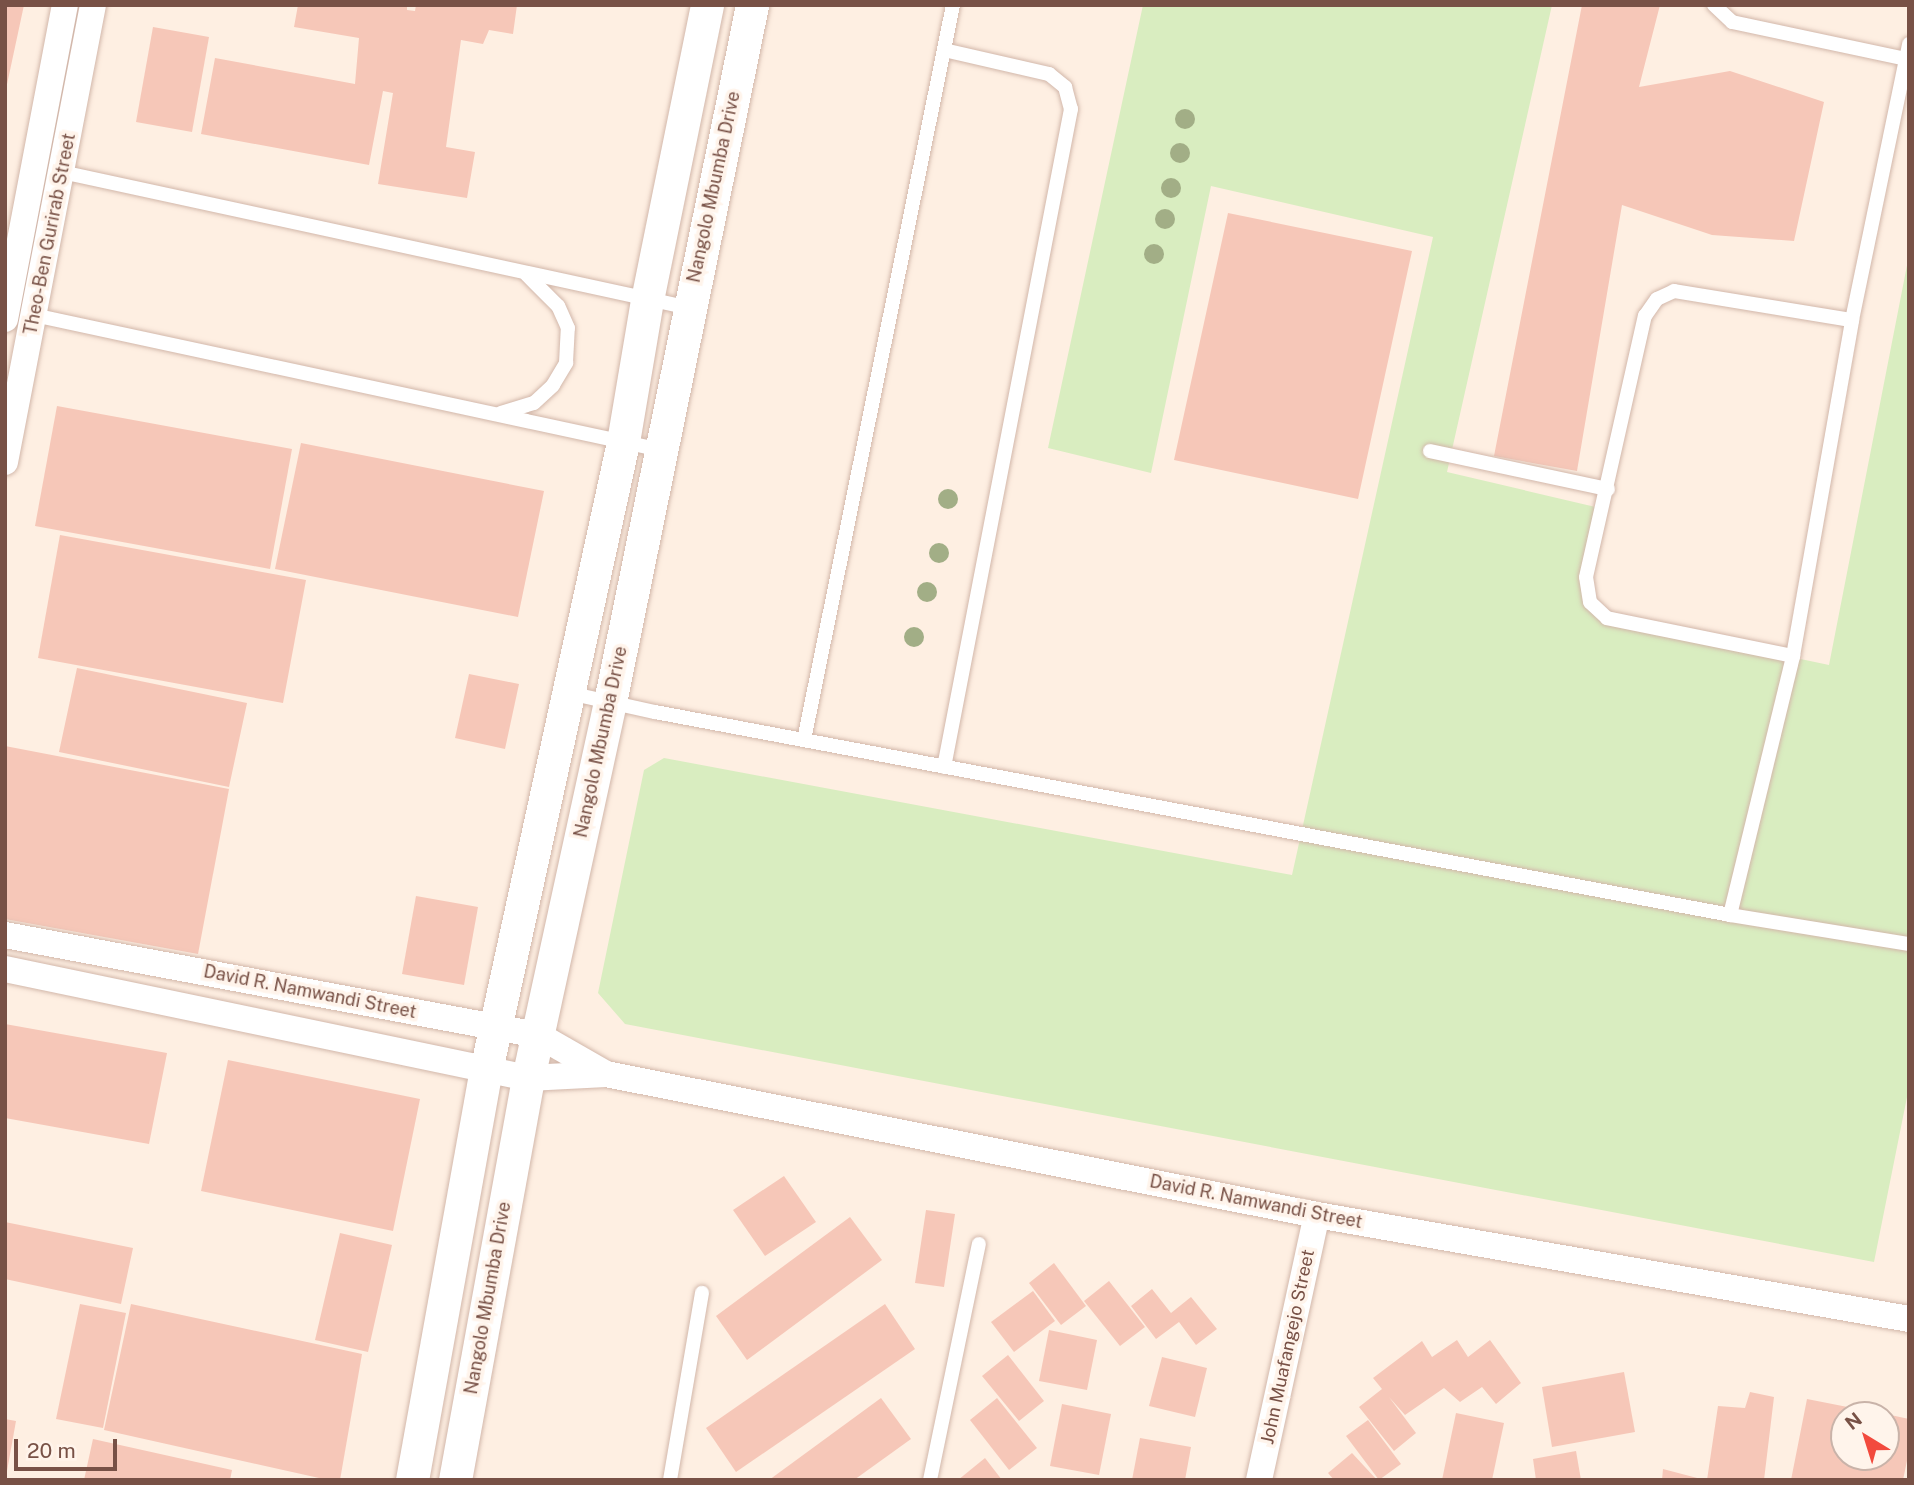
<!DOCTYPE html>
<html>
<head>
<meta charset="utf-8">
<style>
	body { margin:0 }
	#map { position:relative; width:1914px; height:1485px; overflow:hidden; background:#feefe2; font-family:"Public Sans",sans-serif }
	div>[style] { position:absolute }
	.green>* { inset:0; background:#d9edc0 }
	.building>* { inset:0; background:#f6c7b8 }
	.roads { filter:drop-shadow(0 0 2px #d2b7aa) drop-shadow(0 0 2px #d2b7aa) }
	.service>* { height:14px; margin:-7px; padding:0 7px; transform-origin:7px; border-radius:7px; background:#fff }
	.minor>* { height:26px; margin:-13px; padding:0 13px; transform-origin:13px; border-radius:13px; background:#fff }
	.tertiary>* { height:33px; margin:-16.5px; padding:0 16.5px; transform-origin:16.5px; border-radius:16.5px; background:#fff }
	.trees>* { width:20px; height:20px; margin:-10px; border-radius:50%; background:#a2ae86 }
	span { translate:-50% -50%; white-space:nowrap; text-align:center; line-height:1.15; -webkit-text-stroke:7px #fff4eb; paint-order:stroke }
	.street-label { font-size:18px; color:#785146 }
	.frame { position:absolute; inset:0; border:7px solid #785146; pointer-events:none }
	.north { position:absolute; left:1830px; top:1401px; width:70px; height:70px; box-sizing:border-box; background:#fff4eb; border:2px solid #c9b3a9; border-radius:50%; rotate:322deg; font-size:19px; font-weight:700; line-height:28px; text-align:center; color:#785146 }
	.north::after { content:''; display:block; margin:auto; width:24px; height:32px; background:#f24a3d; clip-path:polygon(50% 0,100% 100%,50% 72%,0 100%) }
	.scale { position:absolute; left:14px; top:1439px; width:103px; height:32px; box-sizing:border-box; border:4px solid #785146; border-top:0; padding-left:9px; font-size:21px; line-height:24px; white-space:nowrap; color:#785146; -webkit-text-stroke:5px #fff4eb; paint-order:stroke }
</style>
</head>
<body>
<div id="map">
	<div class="green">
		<i style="clip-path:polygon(1143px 5px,1552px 5px,1447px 472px,1604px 509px,1586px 577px,1590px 602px,1607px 618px,1829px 665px,1909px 255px,1909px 1087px,1874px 1262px,625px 1024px,598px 993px,644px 770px,664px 758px,1292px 875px,1433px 237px,1211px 186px,1151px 473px,1048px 448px)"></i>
	</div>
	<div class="building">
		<i style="clip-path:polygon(5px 5px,24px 5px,6px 89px,5px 89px)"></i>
		<i style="clip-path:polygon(298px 5px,407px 5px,407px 10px,415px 11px,416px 5px,517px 5px,513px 34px,489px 30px,483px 44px,461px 40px,446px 147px,475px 152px,467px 198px,378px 184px,393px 93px,383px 91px,369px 165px,201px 134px,215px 58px,355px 84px,359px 38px,294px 27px)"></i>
		<i style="clip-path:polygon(1582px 5px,1660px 5px,1639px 87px,1730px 71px,1824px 102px,1794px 241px,1712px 235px,1622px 205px,1577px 471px,1494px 456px)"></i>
		<i style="clip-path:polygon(153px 27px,209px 37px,192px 132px,136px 122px)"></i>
		<i style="clip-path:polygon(1228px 213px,1412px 251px,1358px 499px,1174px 460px)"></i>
		<i style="clip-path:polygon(57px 406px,292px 449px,270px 569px,35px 526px)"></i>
		<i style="clip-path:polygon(301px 443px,544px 491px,518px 617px,275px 569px)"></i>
		<i style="clip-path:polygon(60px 535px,306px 580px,283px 703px,38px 658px)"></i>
		<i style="clip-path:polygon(77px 668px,247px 703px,229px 787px,59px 752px)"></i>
		<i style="clip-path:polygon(469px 674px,519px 684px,505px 749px,455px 738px)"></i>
		<i style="clip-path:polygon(5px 746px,229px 789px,198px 954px,5px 919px)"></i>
		<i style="clip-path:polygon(416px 896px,478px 907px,464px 985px,402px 974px)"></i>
		<i style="clip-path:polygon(5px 1024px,167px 1053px,149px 1144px,5px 1118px)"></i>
		<i style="clip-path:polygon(228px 1060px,420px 1099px,393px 1231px,201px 1191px)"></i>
		<i style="clip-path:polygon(784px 1176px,816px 1222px,765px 1256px,733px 1210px)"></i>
		<i style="clip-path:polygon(926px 1210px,955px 1214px,944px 1287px,915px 1283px)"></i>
		<i style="clip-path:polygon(850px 1217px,882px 1260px,747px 1360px,716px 1316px)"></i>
		<i style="clip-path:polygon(5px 1222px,133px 1248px,121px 1304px,5px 1279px)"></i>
		<i style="clip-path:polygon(340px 1233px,392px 1245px,368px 1352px,315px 1340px)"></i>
		<i style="clip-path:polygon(1054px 1263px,1086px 1306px,1061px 1325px,1029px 1283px)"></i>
		<i style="clip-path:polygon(1109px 1281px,1145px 1327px,1120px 1346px,1084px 1301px)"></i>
		<i style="clip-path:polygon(1152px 1289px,1171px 1313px,1191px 1297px,1217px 1329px,1196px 1345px,1179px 1322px,1156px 1339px,1131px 1306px)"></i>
		<i style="clip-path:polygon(1033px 1291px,1055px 1321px,1014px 1352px,991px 1322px)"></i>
		<i style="clip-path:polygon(80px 1304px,126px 1313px,103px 1428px,56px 1419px)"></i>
		<i style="clip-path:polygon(131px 1304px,362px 1354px,340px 1480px,328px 1480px,104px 1430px)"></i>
		<i style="clip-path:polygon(885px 1304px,915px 1349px,736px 1472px,706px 1428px)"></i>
		<i style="clip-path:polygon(1049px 1330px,1097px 1340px,1087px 1390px,1039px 1381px)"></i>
		<i style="clip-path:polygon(1457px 1340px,1468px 1357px,1490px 1340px,1521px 1383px,1496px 1404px,1482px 1387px,1460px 1402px,1444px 1388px,1405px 1415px,1389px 1397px,1416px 1433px,1394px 1451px,1359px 1407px,1382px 1389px,1373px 1378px,1422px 1341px,1432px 1357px)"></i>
		<i style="clip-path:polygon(1008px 1355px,1044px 1401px,1019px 1421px,982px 1376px)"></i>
		<i style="clip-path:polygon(1162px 1357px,1207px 1368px,1195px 1417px,1149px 1406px)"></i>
		<i style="clip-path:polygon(1624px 1372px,1635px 1432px,1552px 1447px,1542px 1387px)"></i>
		<i style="clip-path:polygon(1750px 1392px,1774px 1397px,1764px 1480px,1707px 1480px,1718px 1406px,1745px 1408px)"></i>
		<i style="clip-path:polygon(881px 1398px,911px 1439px,854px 1480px,769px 1480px)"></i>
		<i style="clip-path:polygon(997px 1398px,1037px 1448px,1009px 1470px,970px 1420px)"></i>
		<i style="clip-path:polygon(1807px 1399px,1883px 1414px,1844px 1415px,1844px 1457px,1886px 1457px,1886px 1414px,1909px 1419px,1909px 1451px,1903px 1480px,1791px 1480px)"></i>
		<i style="clip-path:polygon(1062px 1404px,1111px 1414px,1099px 1475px,1050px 1466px)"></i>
		<i style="clip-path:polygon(1456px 1413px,1504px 1423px,1492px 1480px,1442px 1480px)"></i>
		<i style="clip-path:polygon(5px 1419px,16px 1421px,7px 1471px,5px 1471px)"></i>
		<i style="clip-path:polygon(1368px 1420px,1401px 1464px,1379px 1480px,1346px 1436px)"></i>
		<i style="clip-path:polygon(1140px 1438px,1191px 1447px,1185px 1480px,1132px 1480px)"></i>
		<i style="clip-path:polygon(93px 1439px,232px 1470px,230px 1480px,84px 1480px)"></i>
		<i style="clip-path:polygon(1576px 1451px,1581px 1480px,1536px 1480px,1533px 1459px)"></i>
		<i style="clip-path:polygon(1352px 1453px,1377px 1480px,1334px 1480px,1328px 1473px)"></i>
		<i style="clip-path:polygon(985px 1458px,1002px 1480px,958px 1480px)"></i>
		<i style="clip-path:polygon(1663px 1469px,1701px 1479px,1701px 1480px,1662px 1480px)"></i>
	</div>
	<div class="roads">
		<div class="service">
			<i style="left:1714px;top:5px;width:25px;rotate:43deg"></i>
			<i style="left:1732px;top:22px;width:178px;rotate:12deg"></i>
			<i style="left:944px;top:50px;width:108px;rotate:12.9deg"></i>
			<i style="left:1049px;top:74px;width:21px;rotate:39deg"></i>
			<i style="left:1065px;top:87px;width:23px;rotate:75deg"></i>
			<i style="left:1071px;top:109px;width:670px;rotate:100.92deg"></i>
			<i style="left:57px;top:171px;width:648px;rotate:12.21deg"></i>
			<i style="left:29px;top:314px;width:646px;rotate:12.14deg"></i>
			<i style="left:501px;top:413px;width:34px;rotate:-17deg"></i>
			<i style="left:534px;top:403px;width:26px;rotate:-43deg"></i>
			<i style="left:553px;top:385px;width:26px;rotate:-59deg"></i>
			<i style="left:566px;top:363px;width:35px;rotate:-87deg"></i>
			<i style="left:568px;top:328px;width:24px;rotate:-114deg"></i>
			<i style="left:558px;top:306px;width:44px;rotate:-135deg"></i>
			<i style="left:1430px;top:451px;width:182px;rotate:12.1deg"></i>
			<i style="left:1793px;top:656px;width:190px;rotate:-168.5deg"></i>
			<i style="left:1607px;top:618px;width:23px;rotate:-137deg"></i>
			<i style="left:1590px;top:602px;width:25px;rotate:-99deg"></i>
			<i style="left:1586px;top:577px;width:268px;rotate:-77.3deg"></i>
			<i style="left:1645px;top:316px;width:21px;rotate:-55deg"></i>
			<i style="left:1657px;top:299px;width:19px;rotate:-25deg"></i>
			<i style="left:1674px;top:291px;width:180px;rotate:9.3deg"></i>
			<i style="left:569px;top:693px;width:88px;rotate:12.5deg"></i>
			<i style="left:655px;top:712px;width:1094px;rotate:10.69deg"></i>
			<i style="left:1730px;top:915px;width:181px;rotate:9.2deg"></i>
			<i style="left:804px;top:740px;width:750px;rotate:-78.54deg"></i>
			<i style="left:1730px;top:915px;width:267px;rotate:-76.3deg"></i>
			<i style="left:1793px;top:656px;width:341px;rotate:-80deg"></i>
			<i style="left:1852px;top:320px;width:282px;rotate:-78.3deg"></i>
			<i style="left:670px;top:1480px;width:190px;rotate:-80.3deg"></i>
			<i style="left:930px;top:1480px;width:241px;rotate:-78.3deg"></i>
		</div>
		<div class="minor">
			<i style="left:5px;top:319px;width:320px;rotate:-79.2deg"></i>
			<i style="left:5px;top:462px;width:465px;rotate:-79.1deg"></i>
			<i style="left:5px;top:935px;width:542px;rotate:10.63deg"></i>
			<i style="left:538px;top:1035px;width:78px;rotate:29.8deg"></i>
			<i style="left:5px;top:969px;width:534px;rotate:11.77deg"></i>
			<i style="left:528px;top:1078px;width:78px;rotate:-2.9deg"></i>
			<i style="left:606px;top:1074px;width:725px;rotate:11.22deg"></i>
			<i style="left:1317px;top:1215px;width:601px;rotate:9.96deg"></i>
			<i style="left:1259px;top:1480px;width:271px;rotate:-77.7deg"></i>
		</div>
		<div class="tertiary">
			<i style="left:412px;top:1480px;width:417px;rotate:-79.8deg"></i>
			<i style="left:486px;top:1070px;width:643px;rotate:-77.69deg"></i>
			<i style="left:623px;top:442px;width:144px;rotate:-80.4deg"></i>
			<i style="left:647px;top:300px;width:301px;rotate:-78.5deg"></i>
			<i style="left:455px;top:1480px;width:409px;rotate:-79.7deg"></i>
			<i style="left:528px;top:1078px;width:385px;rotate:-77.7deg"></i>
			<i style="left:610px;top:702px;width:711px;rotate:-78.48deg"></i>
		</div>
	</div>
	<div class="trees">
		<i style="left:1185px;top:119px"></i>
		<i style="left:1180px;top:153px"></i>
		<i style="left:1171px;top:188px"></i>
		<i style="left:1165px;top:219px"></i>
		<i style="left:1154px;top:254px"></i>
		<i style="left:948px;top:499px"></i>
		<i style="left:939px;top:553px"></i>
		<i style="left:927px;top:592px"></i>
		<i style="left:914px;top:637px"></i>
	</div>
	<div class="street-label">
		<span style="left:714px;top:187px;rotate:-78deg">Nangolo Mbumba Drive</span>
		<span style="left:50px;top:234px;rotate:-79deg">Theo-Ben Gurirab Street</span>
		<span style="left:601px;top:742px;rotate:-78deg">Nangolo Mbumba Drive</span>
		<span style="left:310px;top:992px;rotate:11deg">David R. Namwandi Street</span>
		<span style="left:1256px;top:1202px;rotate:11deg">David R. Namwandi Street</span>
		<span style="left:488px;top:1298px;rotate:-80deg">Nangolo Mbumba Drive</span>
		<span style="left:1288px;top:1347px;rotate:-78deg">John Muafangejo Street</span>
	</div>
	<div class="frame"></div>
	<div class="north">N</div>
	<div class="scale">20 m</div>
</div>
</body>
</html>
